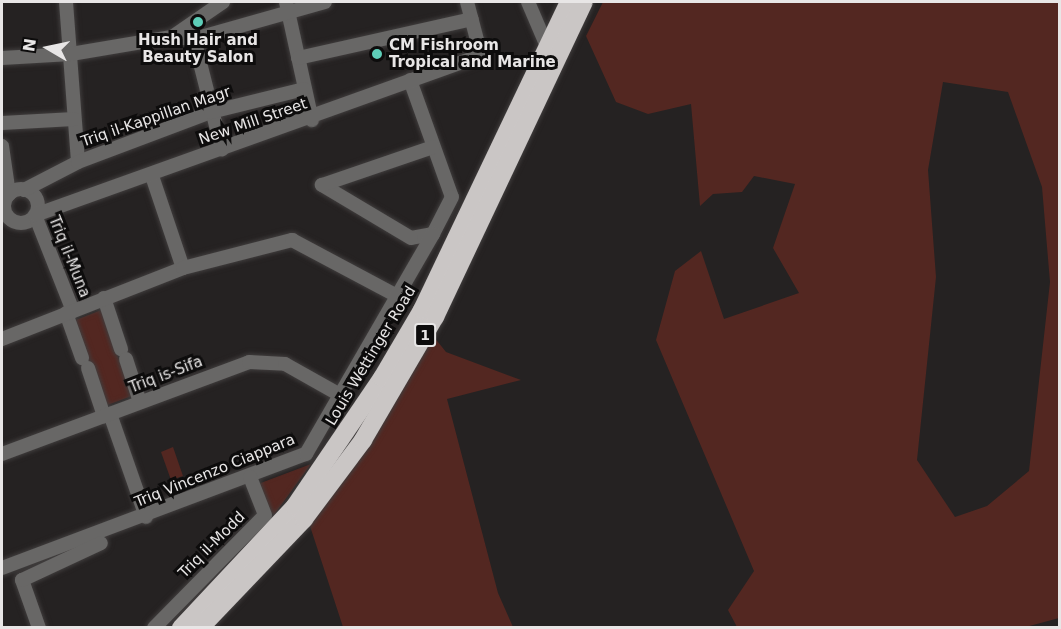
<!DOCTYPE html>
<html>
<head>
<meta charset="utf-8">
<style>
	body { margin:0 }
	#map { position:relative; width:1061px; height:629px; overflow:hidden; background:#252222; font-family:"DejaVu Sans",sans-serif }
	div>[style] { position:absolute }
	.green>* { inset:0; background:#532721 }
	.roads { filter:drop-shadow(0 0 2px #403d3d) drop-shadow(0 0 2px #403d3d) }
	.street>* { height:14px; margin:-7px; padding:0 7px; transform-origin:7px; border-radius:7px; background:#686766 }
	.street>.ring { margin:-7px; padding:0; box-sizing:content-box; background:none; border:14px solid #686766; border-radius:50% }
	.highway>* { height:18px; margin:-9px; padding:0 9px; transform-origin:9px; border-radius:9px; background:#cac6c5 }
	.dots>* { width:16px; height:16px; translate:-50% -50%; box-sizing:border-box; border:3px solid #0d0c0c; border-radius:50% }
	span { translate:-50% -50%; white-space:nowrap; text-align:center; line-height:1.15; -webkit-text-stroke:6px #0d0c0c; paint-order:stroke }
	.shield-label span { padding:2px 4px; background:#0d0c0c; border:2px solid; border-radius:4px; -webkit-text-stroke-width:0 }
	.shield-label { font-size:14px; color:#e8e6e6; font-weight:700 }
	.poi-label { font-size:15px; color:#e8e6e6; font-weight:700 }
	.left { translate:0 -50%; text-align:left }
	.street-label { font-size:15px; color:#e8e6e6 }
	.frame { position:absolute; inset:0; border:3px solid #e8e6e6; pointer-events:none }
	.north { position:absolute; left:18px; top:18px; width:60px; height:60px; -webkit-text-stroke:4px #0d0c0c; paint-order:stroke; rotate:279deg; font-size:16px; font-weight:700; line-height:24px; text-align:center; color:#e8e6e6 }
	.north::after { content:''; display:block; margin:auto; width:21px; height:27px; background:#e8e6e6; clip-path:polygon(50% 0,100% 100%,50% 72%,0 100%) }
</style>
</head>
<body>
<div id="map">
	<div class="green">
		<i style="clip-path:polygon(evenodd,603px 2px,1059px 2px,1059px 618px,1022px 628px,737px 627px,728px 610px,754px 571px,656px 340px,675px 271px,701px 251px,724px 319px,799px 293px,773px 248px,795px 184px,754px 176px,742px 192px,713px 194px,700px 206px,691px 104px,648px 114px,616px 102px,586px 36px,603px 2px,943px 82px,1008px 92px,1042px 187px,1050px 282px,1029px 471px,987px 506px,955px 517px,917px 460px,936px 277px,928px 170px,943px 82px)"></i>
		<i style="clip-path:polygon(101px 310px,132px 396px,105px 406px,73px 321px)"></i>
		<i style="clip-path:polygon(434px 337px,446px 352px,521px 380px,447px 399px,498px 593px,513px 627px,343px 627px,309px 523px)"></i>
		<i style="clip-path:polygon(173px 447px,183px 476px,171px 480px,161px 452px)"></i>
		<i style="clip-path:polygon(311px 464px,274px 515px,266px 508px,258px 484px)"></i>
	</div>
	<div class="roads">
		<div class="street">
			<i style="left:66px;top:2px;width:160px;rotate:85.7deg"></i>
			<i style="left:286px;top:2px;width:121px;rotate:77.6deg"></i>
			<i style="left:528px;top:2px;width:46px;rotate:66.8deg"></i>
			<i style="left:172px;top:37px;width:62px;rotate:-34.5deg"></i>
			<i style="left:194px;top:39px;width:114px;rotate:75.8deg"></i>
			<i style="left:2px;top:58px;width:69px;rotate:-3.3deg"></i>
			<i style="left:71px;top:54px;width:102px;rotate:-9.6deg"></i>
			<i style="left:172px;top:37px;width:22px;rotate:5deg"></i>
			<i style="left:194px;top:39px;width:136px;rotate:-15.8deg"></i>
			<i style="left:298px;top:58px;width:178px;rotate:-12.6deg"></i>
			<i style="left:410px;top:80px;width:124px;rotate:70.3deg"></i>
			<i style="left:452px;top:197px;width:42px;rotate:117.2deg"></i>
			<i style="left:433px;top:234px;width:22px;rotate:170deg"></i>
			<i style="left:411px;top:238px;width:104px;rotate:-149.2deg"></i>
			<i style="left:322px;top:185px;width:117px;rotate:-18.9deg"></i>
			<i style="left:2px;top:123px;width:72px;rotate:-3.2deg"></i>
			<i style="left:2px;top:146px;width:49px;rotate:81.7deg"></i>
			<i style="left:152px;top:176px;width:97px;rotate:71.4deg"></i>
			<i class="ring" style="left:4px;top:189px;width:20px;height:20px"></i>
			<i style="left:24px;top:190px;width:61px;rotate:-27.4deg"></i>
			<i style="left:78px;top:162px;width:142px;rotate:-20.6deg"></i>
			<i style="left:211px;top:112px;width:96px;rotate:-13.9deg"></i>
			<i style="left:104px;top:298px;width:54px;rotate:71.6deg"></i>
			<i style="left:73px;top:311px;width:103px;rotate:-111.6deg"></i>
			<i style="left:35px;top:215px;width:474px;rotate:-19.7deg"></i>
			<i style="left:481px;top:55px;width:55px;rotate:-104.8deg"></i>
			<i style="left:66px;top:313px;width:48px;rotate:70.4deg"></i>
			<i style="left:2px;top:339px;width:194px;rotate:-21.4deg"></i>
			<i style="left:183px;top:268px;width:113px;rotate:-14.4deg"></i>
			<i style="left:292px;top:240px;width:121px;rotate:28deg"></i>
			<i style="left:126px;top:359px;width:45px;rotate:72deg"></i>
			<i style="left:88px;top:368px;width:51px;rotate:71.6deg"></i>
			<i style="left:110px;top:414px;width:109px;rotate:70.7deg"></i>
			<i style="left:2px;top:454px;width:264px;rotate:-20.4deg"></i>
			<i style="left:249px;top:362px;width:36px;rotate:3deg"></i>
			<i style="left:285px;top:364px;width:63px;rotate:29.4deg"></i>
			<i style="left:2px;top:568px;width:325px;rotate:-20.6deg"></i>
			<i style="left:306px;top:454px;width:254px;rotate:-60deg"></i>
			<i style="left:39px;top:628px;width:51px;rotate:-109.5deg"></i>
			<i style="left:22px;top:580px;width:87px;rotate:-25.1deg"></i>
			<i style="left:154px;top:628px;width:158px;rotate:-45.5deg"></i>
			<i style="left:265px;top:515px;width:41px;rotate:-111.5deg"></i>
		</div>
		<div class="highway">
			<i style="left:181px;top:628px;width:167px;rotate:-46.9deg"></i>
			<i style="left:295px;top:506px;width:155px;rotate:-55.8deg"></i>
			<i style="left:382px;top:378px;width:79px;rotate:-59.5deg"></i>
			<i style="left:422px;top:310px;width:341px;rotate:-64.5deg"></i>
			<i style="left:200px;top:628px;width:151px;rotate:-46.3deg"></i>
			<i style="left:304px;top:519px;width:99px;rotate:-53.2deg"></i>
			<i style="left:363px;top:440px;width:143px;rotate:-59.7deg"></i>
			<i style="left:435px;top:317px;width:348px;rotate:-64.7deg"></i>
		</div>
	</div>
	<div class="dots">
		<i style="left:198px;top:22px;background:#5eceb8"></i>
		<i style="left:377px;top:54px;background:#5eceb8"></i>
	</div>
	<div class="shield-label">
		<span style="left:425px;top:335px">1</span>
	</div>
	<div class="poi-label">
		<span style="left:198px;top:49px">Hush Hair and<br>Beauty Salon</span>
		<span class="left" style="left:389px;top:54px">CM Fishroom<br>Tropical and Marine</span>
	</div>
	<div class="street-label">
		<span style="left:156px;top:117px;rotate:-19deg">Triq il-Kappillan Magr</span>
		<span style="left:253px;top:122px;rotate:-19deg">New Mill Street</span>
		<span style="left:69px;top:257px;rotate:68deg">Triq il-Muna</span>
		<span style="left:371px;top:356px;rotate:-59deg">Louis Wettinger Road</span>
		<span style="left:166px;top:375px;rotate:-21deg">Triq is-Sifa</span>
		<span style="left:215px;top:471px;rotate:-22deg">Triq Vincenzo Ciappara</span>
		<span style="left:212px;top:545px;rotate:-45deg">Triq il-Modd</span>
	</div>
	<div class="frame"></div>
	<div class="north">N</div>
</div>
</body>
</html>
